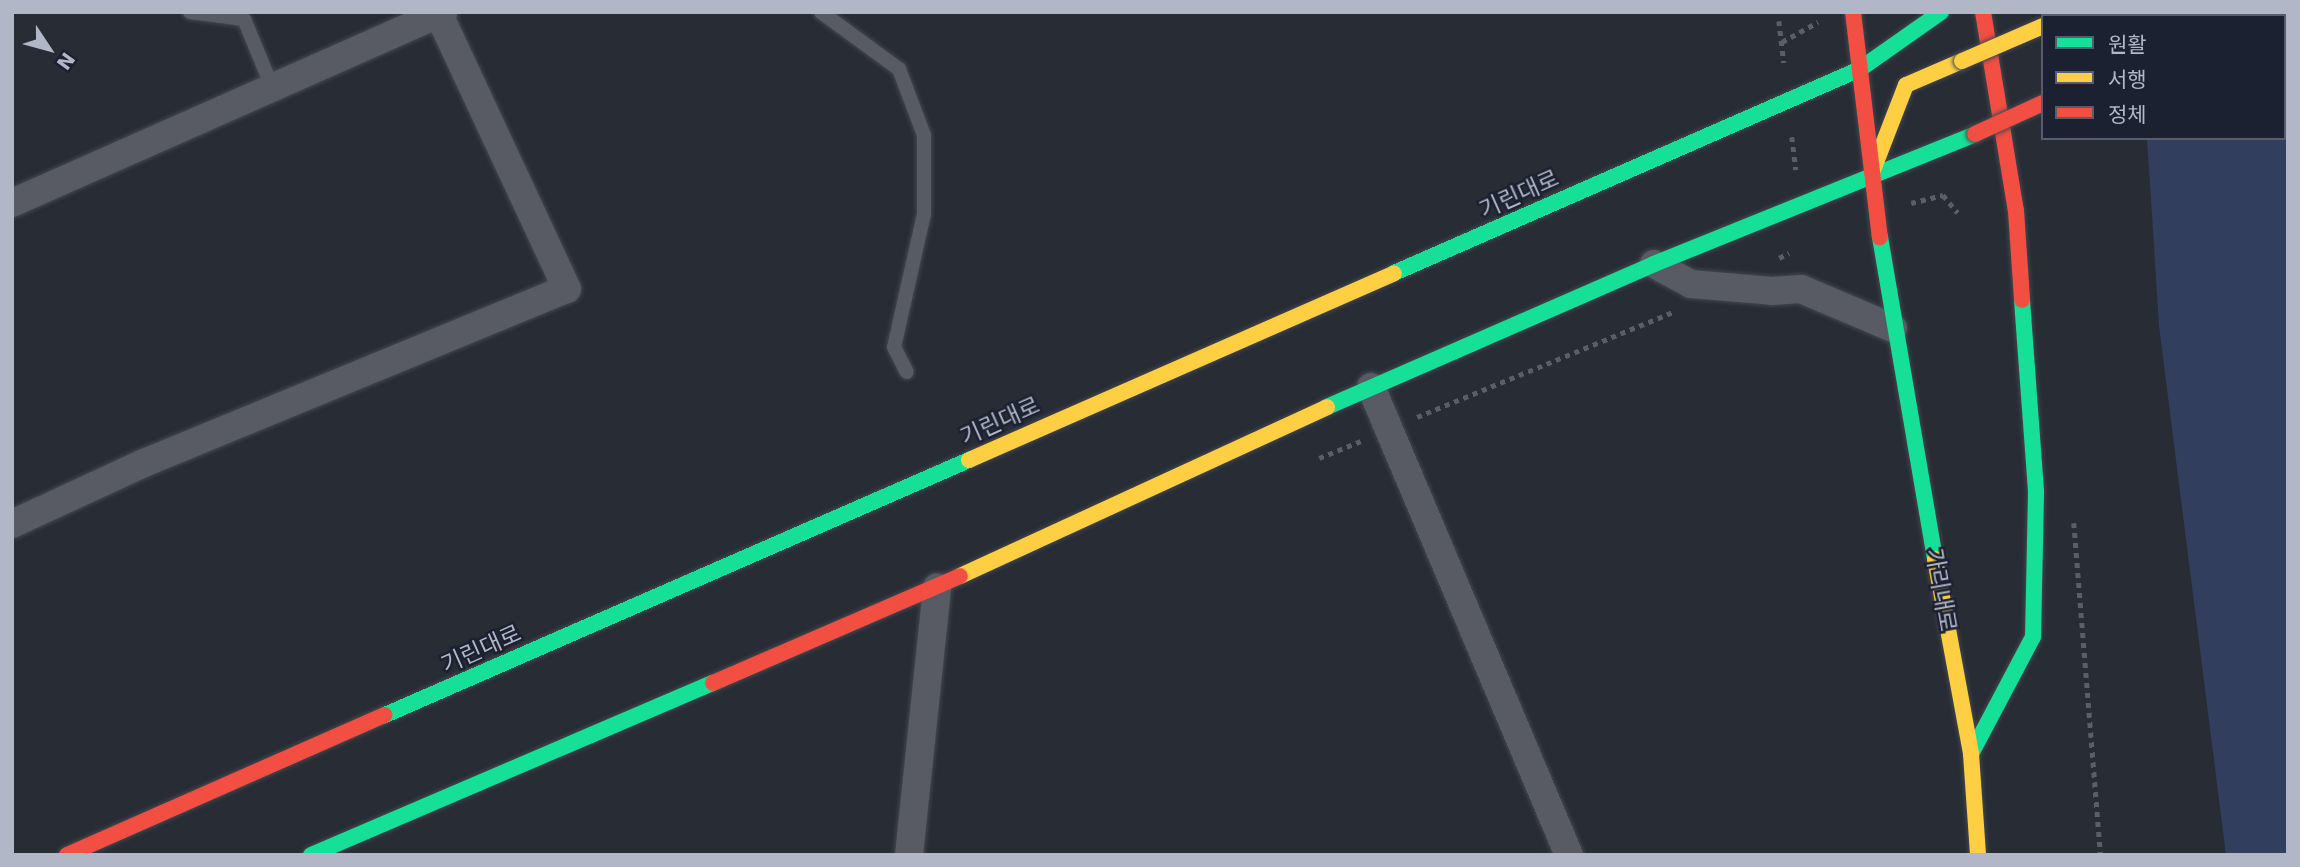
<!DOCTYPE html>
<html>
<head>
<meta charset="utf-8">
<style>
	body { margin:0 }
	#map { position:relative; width:2300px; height:867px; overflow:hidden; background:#282c35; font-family:"DejaVu Sans","Noto Sans KR",sans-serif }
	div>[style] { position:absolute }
	.water>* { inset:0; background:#323e5d }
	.pier>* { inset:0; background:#282c35 }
	.path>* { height:4.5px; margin-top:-2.25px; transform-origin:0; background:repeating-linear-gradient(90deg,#5a5e66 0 5px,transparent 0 10px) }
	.roads { filter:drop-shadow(0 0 2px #44474e) drop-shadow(0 0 2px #44474e) }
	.lane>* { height:14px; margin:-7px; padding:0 7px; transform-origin:7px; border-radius:7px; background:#585b63 }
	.street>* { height:28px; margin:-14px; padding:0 14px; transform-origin:14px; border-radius:14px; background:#585b63 }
	.fast>* { height:16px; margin:-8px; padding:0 8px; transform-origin:8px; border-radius:8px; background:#16e098 }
	.slow>* { height:16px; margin:-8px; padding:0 8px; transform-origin:8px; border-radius:8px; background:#ffcf43 }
	.jam>* { height:16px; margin:-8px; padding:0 8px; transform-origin:8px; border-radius:8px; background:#f24e42 }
	.bridges { filter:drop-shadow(0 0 2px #44474e) drop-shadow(0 0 2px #44474e) }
	.slow-bridge>* { height:16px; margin:-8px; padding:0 8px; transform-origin:8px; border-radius:8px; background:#ffcf43 }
	.jam-bridge>* { height:16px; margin:-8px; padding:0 8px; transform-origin:8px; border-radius:8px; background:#f24e42 }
	span { translate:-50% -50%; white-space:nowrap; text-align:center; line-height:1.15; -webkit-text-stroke:5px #1b2130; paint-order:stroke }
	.street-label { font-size:23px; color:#b1b7c7 }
	.frame { position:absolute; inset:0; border:14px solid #b1b7c7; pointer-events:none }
	.legend { position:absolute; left:2041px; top:14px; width:245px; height:126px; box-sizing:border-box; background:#1b2130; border:2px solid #575d6c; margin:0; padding:9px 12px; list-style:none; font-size:21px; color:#b1b7c7 }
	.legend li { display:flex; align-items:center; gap:14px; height:35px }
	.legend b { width:35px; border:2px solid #575d6c }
	.north { position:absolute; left:14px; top:14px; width:70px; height:70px; -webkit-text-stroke:5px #1b2130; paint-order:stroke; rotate:126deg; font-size:19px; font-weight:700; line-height:28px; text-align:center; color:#b1b7c7 }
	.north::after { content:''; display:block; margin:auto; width:24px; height:32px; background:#b1b7c7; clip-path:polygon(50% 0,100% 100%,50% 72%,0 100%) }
</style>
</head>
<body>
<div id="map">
	<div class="water">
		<i style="clip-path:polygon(2288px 12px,2288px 855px,2226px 855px,2159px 326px,2147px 138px,2284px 138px,2284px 16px,2139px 16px)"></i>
	</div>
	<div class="pier">
		<i style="clip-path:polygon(2135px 12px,2288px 12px,2288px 69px,2284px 70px,2284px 16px)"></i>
	</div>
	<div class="path">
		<i style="left:1779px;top:21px;width:42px;rotate:83.2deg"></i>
		<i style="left:1782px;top:42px;width:41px;rotate:-29.1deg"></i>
		<i style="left:1792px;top:137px;width:33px;rotate:83deg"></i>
		<i style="left:1911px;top:203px;width:33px;rotate:-14deg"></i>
		<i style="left:1943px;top:195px;width:23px;rotate:50deg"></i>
		<i style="left:1779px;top:258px;width:11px;rotate:-27deg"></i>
		<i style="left:1417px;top:417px;width:279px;rotate:-22.3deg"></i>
		<i style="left:1319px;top:458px;width:45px;rotate:-22deg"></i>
		<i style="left:2074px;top:523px;width:333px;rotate:85.4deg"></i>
	</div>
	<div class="roads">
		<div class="lane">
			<i style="left:190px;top:12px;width:54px;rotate:7.4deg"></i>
			<i style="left:244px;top:19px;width:74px;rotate:67.6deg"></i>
			<i style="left:821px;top:12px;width:97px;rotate:36.2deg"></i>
			<i style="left:899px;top:69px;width:71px;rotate:69.3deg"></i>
			<i style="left:924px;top:135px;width:79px;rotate:90deg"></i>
			<i style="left:924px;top:214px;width:136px;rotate:102.7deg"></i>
			<i style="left:894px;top:347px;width:28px;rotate:63deg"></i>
		</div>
		<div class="street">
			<i style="left:12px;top:203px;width:472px;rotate:-23.9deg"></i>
			<i style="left:1654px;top:264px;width:42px;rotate:28.4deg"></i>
			<i style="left:1691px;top:284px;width:81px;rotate:4.9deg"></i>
			<i style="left:1772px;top:291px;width:29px;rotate:-4deg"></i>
			<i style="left:1801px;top:289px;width:100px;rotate:23deg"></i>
			<i style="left:1371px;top:387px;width:508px;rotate:67.07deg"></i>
			<i style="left:12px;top:524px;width:145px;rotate:-24.8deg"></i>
			<i style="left:144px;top:463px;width:457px;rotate:-22.4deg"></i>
			<i style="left:567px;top:289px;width:306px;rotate:-115deg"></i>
			<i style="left:909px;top:855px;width:269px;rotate:-84deg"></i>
		</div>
		<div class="fast">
			<i style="left:2067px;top:16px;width:9px;rotate:-27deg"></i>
			<i style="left:1880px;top:237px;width:327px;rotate:80.3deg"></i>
			<i style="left:1394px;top:273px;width:509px;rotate:-23.64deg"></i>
			<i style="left:1860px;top:69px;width:99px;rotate:-35.1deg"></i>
			<i style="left:1327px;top:407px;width:357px;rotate:-23.6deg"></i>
			<i style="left:1654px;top:264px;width:346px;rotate:-22deg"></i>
			<i style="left:385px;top:715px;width:637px;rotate:-23.59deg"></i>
			<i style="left:1971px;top:754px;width:132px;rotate:-62.1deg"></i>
			<i style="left:2033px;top:637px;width:146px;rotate:-88.8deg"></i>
			<i style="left:2036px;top:491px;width:192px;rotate:-94.2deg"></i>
			<i style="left:311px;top:855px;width:437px;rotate:-23.2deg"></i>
		</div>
		<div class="slow">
			<i style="left:1873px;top:170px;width:91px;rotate:-68.8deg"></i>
			<i style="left:1906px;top:85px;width:61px;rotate:-23.2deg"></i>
			<i style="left:969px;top:460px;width:464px;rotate:-23.7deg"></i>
			<i style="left:1935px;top:559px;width:198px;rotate:79.5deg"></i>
			<i style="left:1971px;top:754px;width:101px;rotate:86deg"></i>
			<i style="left:960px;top:576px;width:404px;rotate:-24.7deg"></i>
		</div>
		<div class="jam">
			<i style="left:1853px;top:12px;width:227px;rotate:83.2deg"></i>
			<i style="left:1983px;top:12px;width:202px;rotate:80.6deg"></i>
			<i style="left:2016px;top:211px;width:89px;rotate:86.1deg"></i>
			<i style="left:2232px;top:16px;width:9px;rotate:-27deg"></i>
			<i style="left:713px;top:683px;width:269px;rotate:-23.4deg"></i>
			<i style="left:67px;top:855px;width:347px;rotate:-23.8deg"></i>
		</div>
	</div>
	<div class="bridges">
		<div class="slow-bridge">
			<i style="left:1962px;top:61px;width:88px;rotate:-23.4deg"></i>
		</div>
		<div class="jam-bridge">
			<i style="left:1975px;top:134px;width:75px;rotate:-24.5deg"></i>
		</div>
	</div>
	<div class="street-label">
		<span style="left:1519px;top:194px;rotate:-24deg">기린대로</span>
		<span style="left:1000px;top:421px;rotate:-24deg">기린대로</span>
		<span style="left:1941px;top:590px;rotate:80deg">가리내로</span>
		<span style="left:481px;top:649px;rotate:-24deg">기린대로</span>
	</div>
	<div class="frame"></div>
	<ul class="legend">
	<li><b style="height:9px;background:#16e098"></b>원활</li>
	<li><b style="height:9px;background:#ffcf43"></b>서행</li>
	<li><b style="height:9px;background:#f24e42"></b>정체</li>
	</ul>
	<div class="north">N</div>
</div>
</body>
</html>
